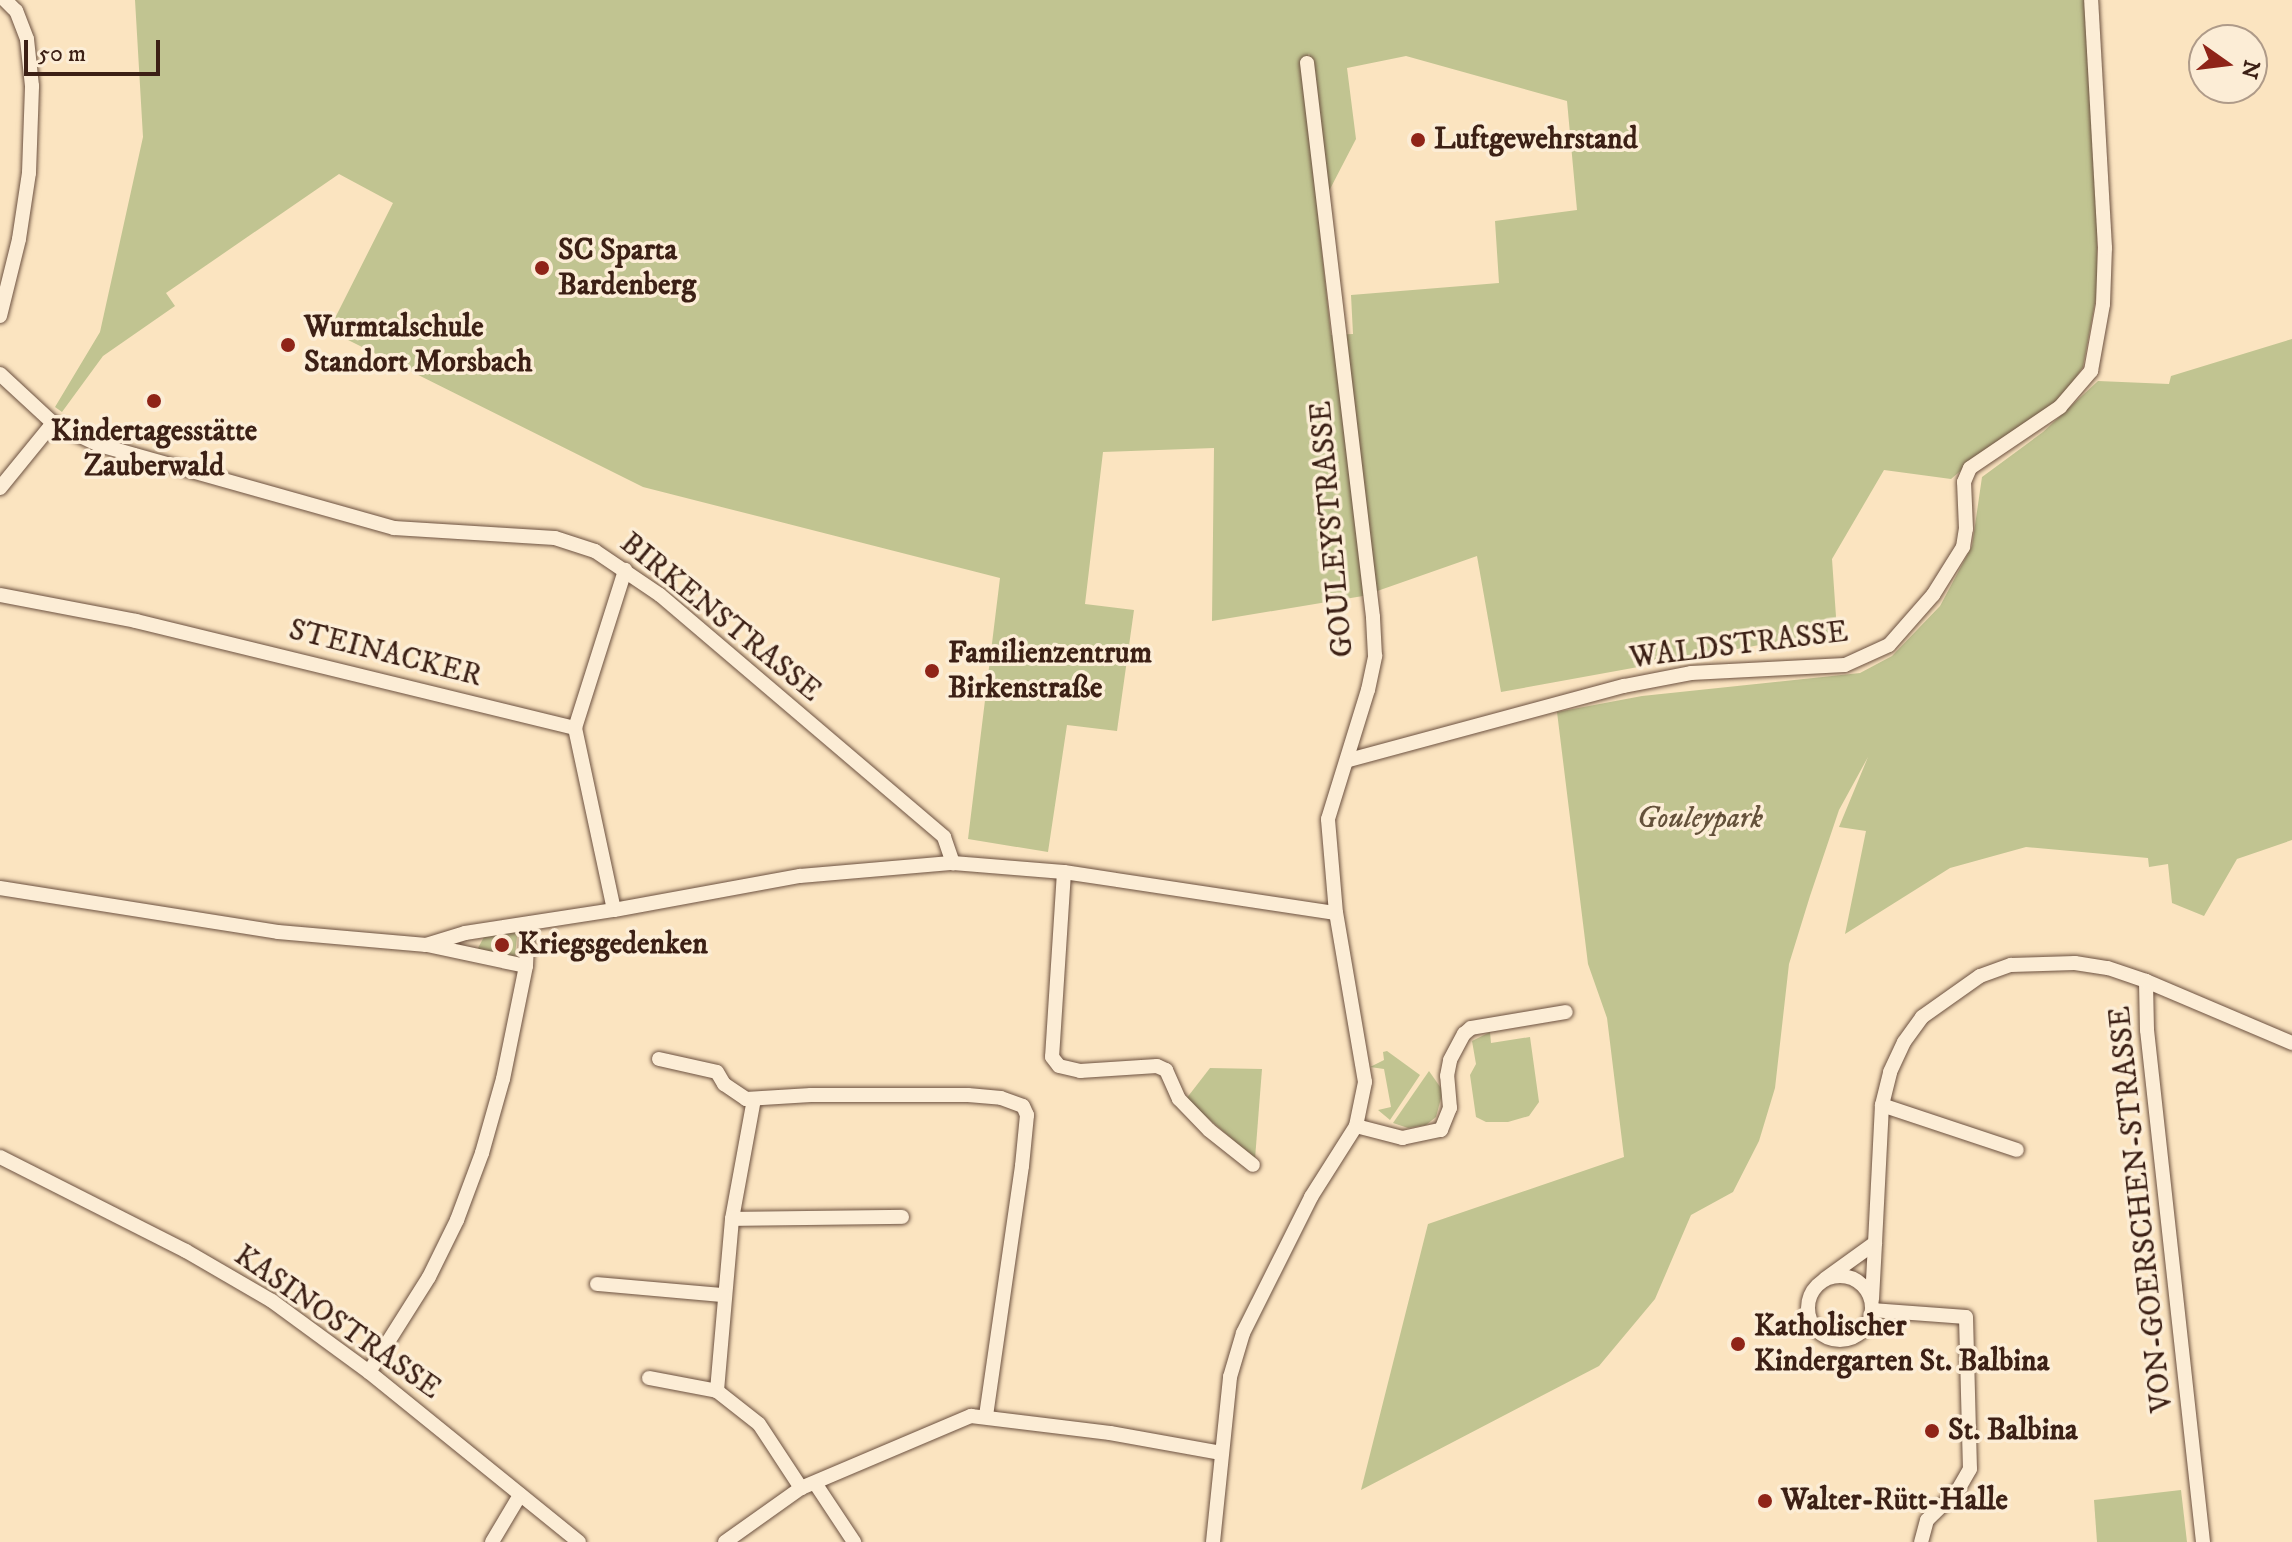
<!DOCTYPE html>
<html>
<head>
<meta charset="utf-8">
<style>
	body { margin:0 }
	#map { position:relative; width:2292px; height:1542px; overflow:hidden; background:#fbe4c0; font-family:"IM FELL DW Pica",serif }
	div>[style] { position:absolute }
	.green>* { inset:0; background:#c1c491 }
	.roads { filter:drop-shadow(0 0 2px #6c5140) drop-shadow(0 0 2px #6c5140) }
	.minor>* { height:14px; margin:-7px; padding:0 7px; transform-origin:7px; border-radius:7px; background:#fcedd6 }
	.minor>.ring { margin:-7px; padding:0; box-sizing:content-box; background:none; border:14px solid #fcedd6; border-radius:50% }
	.dots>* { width:22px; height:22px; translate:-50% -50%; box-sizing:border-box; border:4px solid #fcedd6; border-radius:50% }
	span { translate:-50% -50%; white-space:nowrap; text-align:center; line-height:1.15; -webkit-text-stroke:7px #fcedd6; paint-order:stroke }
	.poi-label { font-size:30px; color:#3c2015; font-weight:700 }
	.left { translate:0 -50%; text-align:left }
	.street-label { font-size:30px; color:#3c2015 }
	.park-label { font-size:30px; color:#64513a; font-style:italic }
	.north { position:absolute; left:2188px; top:24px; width:80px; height:80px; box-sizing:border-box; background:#fcedd6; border:2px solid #af9b89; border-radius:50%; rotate:104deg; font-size:22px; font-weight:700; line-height:32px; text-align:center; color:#3c2015 }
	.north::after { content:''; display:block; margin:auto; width:28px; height:36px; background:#8f2418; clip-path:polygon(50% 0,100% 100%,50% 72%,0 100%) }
	.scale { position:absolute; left:24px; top:40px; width:136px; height:36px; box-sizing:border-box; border:4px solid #3c2015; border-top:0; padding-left:10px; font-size:24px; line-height:28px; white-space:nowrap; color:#3c2015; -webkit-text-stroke:6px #fcedd6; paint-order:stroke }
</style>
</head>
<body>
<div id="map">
	<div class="green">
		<i style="clip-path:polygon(evenodd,135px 0,2084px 0,2097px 190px,2097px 292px,2083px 367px,2059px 402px,1990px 446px,1951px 479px,1884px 470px,1832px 559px,1837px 631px,1501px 692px,1477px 556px,1363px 596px,1212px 621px,1214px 448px,1103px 452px,1085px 604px,1134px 610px,1117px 731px,1067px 725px,1048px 852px,968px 839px,1000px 578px,643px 487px,334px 333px,331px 326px,393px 203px,339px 174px,166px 293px,175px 306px,103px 356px,62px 412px,55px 407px,100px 332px,143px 137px,135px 0,1309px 53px,1329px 191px,1356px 139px,1347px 68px,1406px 56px,1567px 101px,1577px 210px,1495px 221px,1499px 283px,1351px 295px,1353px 334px,1331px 335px,1303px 77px,1309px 53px)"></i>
		<i style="clip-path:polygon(2292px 339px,2292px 840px,2237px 859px,2204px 916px,2172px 903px,2168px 864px,2149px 867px,2148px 858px,2026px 847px,1950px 868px,1845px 934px,1866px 831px,1839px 827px,1868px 757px,1839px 810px,1810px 896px,1789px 964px,1775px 1088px,1759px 1141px,1733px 1192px,1691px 1215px,1655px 1299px,1599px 1366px,1361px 1490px,1428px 1224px,1624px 1157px,1607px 1018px,1588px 964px,1557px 712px,1642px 696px,1860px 673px,1892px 656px,1940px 606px,1972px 546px,1982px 477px,2043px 432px,2098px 381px,2169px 384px,2171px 376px)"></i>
		<i style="clip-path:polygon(514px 932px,517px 936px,515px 956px,511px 959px,482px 954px,478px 948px,484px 937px)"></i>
		<i style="clip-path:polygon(1490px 1032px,1491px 1043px,1530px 1037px,1539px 1102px,1529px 1116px,1508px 1122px,1486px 1122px,1476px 1117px,1470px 1075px,1476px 1064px,1472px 1041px)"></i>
		<i style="clip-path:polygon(1387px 1051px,1420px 1075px,1390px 1120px,1378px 1110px,1391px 1107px,1384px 1069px,1370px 1067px,1384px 1060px,1383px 1052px)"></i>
		<i style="clip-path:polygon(1210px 1068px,1262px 1069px,1255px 1159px,1186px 1099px)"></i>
		<i style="clip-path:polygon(1429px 1071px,1443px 1091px,1436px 1117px,1426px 1125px,1408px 1128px,1393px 1123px)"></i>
		<i style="clip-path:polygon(2181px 1490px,2187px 1542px,2097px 1542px,2094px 1500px)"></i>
	</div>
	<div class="roads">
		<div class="minor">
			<i style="left:0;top:316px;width:79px;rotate:-76.1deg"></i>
			<i style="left:19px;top:239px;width:67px;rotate:-81.4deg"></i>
			<i style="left:29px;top:173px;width:87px;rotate:-88deg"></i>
			<i style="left:32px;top:86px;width:47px;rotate:-96.1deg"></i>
			<i style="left:27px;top:39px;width:30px;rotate:-111deg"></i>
			<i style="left:16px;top:11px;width:16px;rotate:-135deg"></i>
			<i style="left:0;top:374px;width:72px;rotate:42.8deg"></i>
			<i style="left:53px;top:423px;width:51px;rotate:25.6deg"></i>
			<i style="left:99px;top:445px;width:306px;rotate:15.7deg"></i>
			<i style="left:394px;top:528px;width:161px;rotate:3.6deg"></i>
			<i style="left:555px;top:538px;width:42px;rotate:18deg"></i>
			<i style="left:595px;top:551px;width:78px;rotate:34.1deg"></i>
			<i style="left:660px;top:595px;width:373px;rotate:40.4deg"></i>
			<i style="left:944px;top:837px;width:28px;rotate:71deg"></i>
			<i style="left:0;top:488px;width:84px;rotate:-50.8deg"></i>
			<i style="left:0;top:595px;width:138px;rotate:10.8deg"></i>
			<i style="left:136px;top:621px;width:452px;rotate:13.7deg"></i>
			<i style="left:575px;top:728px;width:186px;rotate:77.9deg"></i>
			<i style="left:575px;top:728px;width:166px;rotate:-72.4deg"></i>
			<i style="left:1349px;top:760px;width:285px;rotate:-15.1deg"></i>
			<i style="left:1624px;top:686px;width:68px;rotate:-11deg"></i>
			<i style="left:1691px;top:673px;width:154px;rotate:-3deg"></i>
			<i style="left:1845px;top:665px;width:48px;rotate:-24.4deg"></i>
			<i style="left:1889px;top:645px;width:67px;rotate:-48.7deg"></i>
			<i style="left:1933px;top:595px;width:57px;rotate:-58deg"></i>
			<i style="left:1963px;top:547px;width:18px;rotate:-81deg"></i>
			<i style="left:1966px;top:529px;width:47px;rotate:-92.4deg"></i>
			<i style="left:1964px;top:482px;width:15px;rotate:-67deg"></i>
			<i style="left:1970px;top:468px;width:109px;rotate:-34.1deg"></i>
			<i style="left:2060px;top:407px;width:48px;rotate:-49.3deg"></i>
			<i style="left:2091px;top:371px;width:68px;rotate:-79.8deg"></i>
			<i style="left:2103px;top:304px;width:56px;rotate:-88deg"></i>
			<i style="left:2105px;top:248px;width:248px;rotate:-93.2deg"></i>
			<i style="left:1064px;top:872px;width:185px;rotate:93.7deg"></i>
			<i style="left:1052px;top:1057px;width:11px;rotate:52deg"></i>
			<i style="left:1059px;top:1066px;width:22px;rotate:13deg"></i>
			<i style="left:1080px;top:1071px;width:77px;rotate:-3.7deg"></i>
			<i style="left:1157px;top:1066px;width:10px;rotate:24deg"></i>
			<i style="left:1166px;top:1070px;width:32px;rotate:66deg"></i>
			<i style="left:1179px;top:1099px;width:43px;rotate:45.9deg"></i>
			<i style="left:1209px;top:1130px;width:56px;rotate:38.5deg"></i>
			<i style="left:0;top:888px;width:281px;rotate:9deg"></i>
			<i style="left:278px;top:932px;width:149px;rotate:5deg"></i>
			<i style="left:426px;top:945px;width:41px;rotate:-17.1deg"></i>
			<i style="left:465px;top:933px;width:151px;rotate:-8.8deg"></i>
			<i style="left:614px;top:910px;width:189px;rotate:-10.4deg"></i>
			<i style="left:800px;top:876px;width:154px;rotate:-4.9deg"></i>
			<i style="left:953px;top:863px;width:111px;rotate:4.6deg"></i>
			<i style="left:1064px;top:872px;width:275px;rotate:8.6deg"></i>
			<i style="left:427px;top:945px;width:101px;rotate:12deg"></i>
			<i style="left:659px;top:1059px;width:59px;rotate:12.6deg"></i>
			<i style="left:717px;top:1072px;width:14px;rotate:60deg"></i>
			<i style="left:724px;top:1084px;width:27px;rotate:34deg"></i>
			<i style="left:746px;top:1099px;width:65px;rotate:-3.5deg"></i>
			<i style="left:811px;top:1095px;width:157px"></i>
			<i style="left:968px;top:1095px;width:33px;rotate:5deg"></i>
			<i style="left:1001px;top:1098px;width:23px;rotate:20deg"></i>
			<i style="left:1023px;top:1106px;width:10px;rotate:66deg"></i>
			<i style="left:1027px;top:1115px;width:51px;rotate:95.6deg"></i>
			<i style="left:1022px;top:1166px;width:253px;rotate:98.2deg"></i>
			<i style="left:754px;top:1099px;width:122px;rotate:100.4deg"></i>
			<i style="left:732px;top:1219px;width:173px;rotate:95deg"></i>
			<i style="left:717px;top:1391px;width:53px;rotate:38.2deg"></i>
			<i style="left:759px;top:1424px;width:77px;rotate:56.7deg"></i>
			<i style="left:1882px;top:1105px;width:142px;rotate:18.4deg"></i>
			<i style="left:1356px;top:1126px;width:48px;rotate:14.6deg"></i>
			<i style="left:1402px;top:1138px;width:40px;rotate:-12deg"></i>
			<i style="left:1441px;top:1130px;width:24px;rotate:-68deg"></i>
			<i style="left:1450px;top:1108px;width:32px;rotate:-95deg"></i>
			<i style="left:1447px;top:1076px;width:16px;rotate:-79deg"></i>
			<i style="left:1450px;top:1060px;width:30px;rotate:-62deg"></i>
			<i style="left:1464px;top:1034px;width:9px;rotate:-41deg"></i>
			<i style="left:1471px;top:1028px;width:96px;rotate:-9.6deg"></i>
			<i style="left:0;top:1157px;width:208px;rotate:26.8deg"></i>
			<i style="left:186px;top:1251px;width:99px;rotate:30.2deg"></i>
			<i style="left:272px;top:1301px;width:120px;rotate:36.2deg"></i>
			<i style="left:369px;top:1372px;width:270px;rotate:39deg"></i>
			<i style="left:732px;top:1219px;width:170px;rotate:-0.7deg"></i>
			<i class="ring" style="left:1808px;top:1276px;width:50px;height:50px"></i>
			<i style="left:1825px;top:1279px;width:62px;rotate:-35.8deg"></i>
			<i style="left:1875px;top:1243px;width:138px;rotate:-87.1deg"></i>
			<i style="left:1882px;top:1105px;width:34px;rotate:-76deg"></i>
			<i style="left:1890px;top:1072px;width:33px;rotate:-65deg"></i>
			<i style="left:1904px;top:1042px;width:31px;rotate:-54deg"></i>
			<i style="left:1922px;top:1017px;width:71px;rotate:-35.3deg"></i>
			<i style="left:1980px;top:976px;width:33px;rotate:-20deg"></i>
			<i style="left:2011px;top:965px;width:64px;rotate:-1.8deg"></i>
			<i style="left:2075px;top:963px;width:33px;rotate:9deg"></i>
			<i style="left:2108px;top:968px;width:40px;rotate:18.9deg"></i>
			<i style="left:597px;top:1284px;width:127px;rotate:5deg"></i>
			<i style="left:1872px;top:1299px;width:56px;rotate:-86.9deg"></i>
			<i style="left:1872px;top:1310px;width:94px;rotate:4.3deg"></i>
			<i style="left:1966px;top:1317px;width:152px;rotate:88.5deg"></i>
			<i style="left:1970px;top:1469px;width:24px;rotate:120deg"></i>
			<i style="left:1958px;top:1490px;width:43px;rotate:135.9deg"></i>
			<i style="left:1927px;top:1520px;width:23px;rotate:105deg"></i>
			<i style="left:369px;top:1372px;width:112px;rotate:-57.7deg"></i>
			<i style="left:429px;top:1277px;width:64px;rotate:-63.8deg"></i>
			<i style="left:457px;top:1220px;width:72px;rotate:-69.5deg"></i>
			<i style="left:482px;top:1153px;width:77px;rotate:-74.2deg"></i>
			<i style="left:503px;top:1079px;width:115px;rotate:-78.5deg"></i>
			<i style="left:526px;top:966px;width:41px;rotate:-87.2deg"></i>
			<i style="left:649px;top:1378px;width:69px;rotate:10.8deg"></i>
			<i style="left:815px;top:1483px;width:71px;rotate:56.5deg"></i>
			<i style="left:492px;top:1542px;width:55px;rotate:-59.2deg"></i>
			<i style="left:725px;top:1542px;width:93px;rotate:-35.4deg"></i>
			<i style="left:801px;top:1488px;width:185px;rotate:-23deg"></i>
			<i style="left:971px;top:1416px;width:140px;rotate:7deg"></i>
			<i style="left:1110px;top:1433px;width:113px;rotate:10.2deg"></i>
			<i style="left:1213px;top:1542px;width:166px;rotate:-84.1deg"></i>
			<i style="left:1230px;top:1377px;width:46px;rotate:-73.5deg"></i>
			<i style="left:1243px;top:1333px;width:152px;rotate:-63.4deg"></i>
			<i style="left:1311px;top:1197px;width:84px;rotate:-57.6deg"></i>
			<i style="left:1356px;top:1126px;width:45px;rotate:-78.4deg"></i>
			<i style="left:1365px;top:1082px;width:171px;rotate:-99.7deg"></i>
			<i style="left:1336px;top:913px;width:94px;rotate:-94.9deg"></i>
			<i style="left:1328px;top:819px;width:135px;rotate:-72.8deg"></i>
			<i style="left:1368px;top:690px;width:35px;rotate:-78deg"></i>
			<i style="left:1375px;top:656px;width:39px;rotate:-93deg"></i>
			<i style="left:1373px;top:617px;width:558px;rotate:-96.79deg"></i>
			<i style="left:2203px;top:1542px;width:515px;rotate:-96.24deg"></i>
			<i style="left:2147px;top:1030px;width:49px;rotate:-91.2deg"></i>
			<i style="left:2146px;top:981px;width:159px;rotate:23deg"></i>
		</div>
	</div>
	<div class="dots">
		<i style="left:1418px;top:140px;background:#8f2418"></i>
		<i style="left:542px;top:268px;background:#8f2418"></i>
		<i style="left:288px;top:345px;background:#8f2418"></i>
		<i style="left:154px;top:401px;background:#8f2418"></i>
		<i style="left:932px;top:671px;background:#8f2418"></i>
		<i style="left:502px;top:945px;background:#8f2418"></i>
		<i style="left:1738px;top:1344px;background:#8f2418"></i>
		<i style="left:1932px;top:1431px;background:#8f2418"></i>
		<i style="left:1765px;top:1501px;background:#8f2418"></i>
	</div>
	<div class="poi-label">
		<span class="left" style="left:1434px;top:140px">Luftgewehrstand</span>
		<span class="left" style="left:558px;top:268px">SC Sparta<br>Bardenberg</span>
		<span class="left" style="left:304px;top:345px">Wurmtalschule<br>Standort Morsbach</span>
		<span style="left:154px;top:449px">Kindertagesstätte<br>Zauberwald</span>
		<span class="left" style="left:948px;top:671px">Familienzentrum<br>Birkenstraße</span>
		<span class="left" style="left:518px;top:945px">Kriegsgedenken</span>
		<span class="left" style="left:1754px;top:1344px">Katholischer<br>Kindergarten St. Balbina</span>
		<span class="left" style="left:1948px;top:1431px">St. Balbina</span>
		<span class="left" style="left:1781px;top:1501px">Walter-Rütt-Halle</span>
	</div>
	<div class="street-label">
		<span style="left:1333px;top:529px;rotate:-95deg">GOULEYSTRASSE</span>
		<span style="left:720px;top:618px;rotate:39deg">BIRKENSTRASSE</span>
		<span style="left:1739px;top:646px;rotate:-7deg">WALDSTRASSE</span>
		<span style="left:385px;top:654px;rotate:14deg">STEINACKER</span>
		<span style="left:2142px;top:1209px;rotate:-96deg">VON-GOERSCHEN-STRASSE</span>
		<span style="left:337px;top:1323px;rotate:35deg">KASINOSTRASSE</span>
	</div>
	<div class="park-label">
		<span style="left:1700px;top:819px">Gouleypark</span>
	</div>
	<div class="north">N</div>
	<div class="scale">50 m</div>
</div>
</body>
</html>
